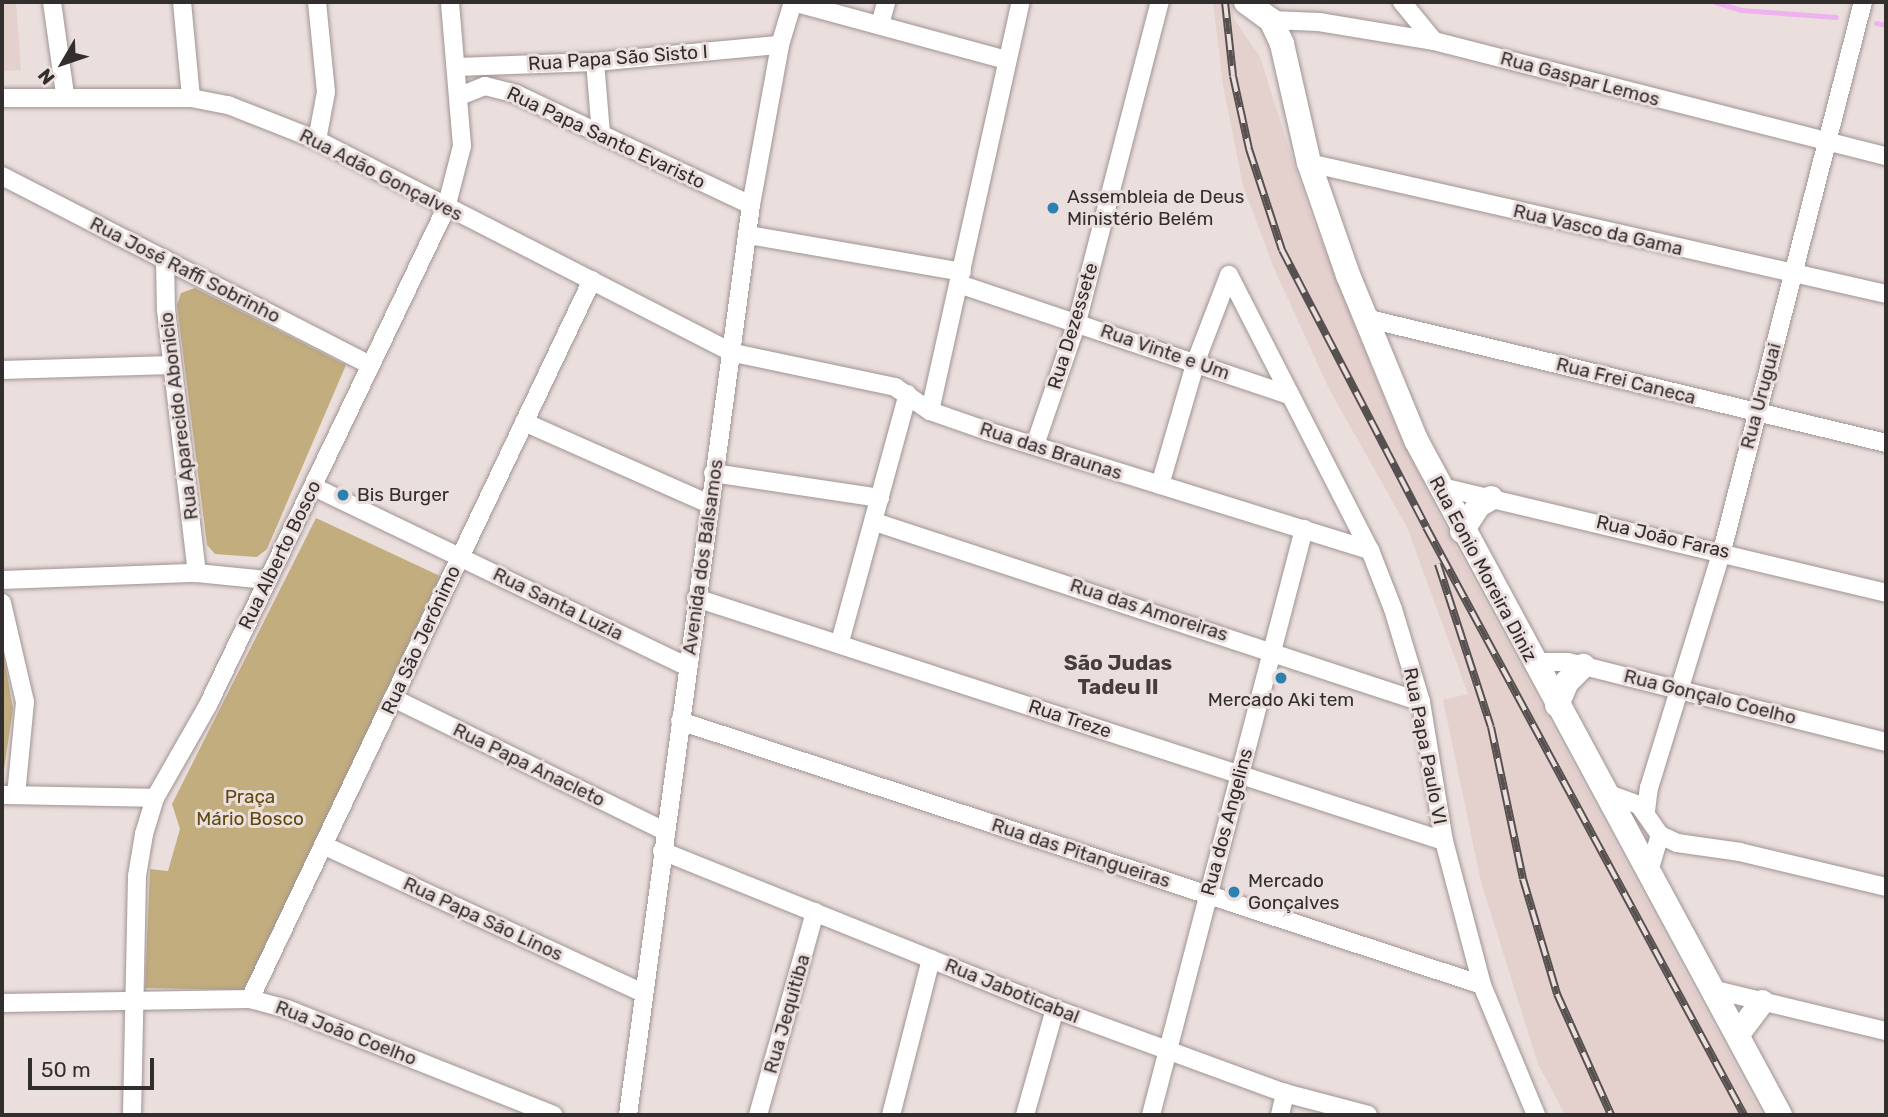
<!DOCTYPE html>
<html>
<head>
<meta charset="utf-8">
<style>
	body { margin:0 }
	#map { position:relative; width:1888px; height:1117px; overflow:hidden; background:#ebdfdd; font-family:Rubik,sans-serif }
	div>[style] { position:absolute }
	.built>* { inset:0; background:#e4d0cd }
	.green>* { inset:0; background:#c2ad7f }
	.stream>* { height:5px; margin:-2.5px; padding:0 2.5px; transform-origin:2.5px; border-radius:2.5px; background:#eeb3ee }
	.roads { filter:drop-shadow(0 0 2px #9f9492) drop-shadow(0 0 2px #9f9492) }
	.street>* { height:18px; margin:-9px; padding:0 9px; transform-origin:9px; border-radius:9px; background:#fff }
	.secondary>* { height:24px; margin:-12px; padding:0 12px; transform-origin:12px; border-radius:12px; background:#fff }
	.rail>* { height:8px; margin-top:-4px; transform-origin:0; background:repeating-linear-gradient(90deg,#ebdfdd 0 16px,#575050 0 32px); box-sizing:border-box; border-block:2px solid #575050 }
	.dots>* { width:19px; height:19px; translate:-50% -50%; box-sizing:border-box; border:4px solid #ebdfdd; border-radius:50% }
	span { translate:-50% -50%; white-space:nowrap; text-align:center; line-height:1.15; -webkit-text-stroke:6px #ebdfdd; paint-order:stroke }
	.street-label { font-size:19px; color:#332e2e }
	.poi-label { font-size:19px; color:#332e2e }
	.left { translate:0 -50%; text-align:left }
	.park-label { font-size:19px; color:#60490d }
	.neighbourhood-label { font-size:21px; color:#473d3c; font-weight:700 }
	.frame { position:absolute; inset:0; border:4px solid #332e2e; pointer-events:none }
	.north { position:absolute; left:28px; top:28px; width:70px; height:70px; -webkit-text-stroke:5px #ebdfdd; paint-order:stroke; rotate:231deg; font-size:19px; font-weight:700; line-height:28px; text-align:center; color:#332e2e }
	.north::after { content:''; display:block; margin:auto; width:24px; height:32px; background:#332e2e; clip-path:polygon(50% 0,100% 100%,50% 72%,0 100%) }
	.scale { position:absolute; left:28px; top:1058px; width:126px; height:32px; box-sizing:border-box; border:4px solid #332e2e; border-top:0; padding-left:9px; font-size:21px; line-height:24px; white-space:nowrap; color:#332e2e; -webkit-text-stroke:5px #ebdfdd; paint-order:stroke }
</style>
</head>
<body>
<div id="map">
	<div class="built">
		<i style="clip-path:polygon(2px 2px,16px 2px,21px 70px,2px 71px)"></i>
		<i style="clip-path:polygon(1213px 2px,1233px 2px,1234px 19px,1260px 57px,1309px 211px,1391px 416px,1438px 514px,1762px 1115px,1565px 1115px,1538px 1064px,1481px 882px,1443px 700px,1468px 694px,1407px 527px,1329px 389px,1273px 266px,1243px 186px,1223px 85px)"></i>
	</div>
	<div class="green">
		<i style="clip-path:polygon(195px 288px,346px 365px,267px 549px,257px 557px,215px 554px,207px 545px,177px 305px,181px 293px)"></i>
		<i style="clip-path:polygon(316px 518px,440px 576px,247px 990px,145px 988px,150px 869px,168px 871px,180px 829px,172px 804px)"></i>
		<i style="clip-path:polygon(2px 645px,13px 709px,2px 783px)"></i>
	</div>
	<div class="stream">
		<i style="left:1715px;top:2px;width:27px;rotate:17deg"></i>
		<i style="left:1741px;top:10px;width:95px;rotate:4.2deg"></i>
		<i style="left:1876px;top:23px;width:10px;rotate:11deg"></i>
	</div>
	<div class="roads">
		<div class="street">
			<i style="left:52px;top:2px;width:94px;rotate:82deg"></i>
			<i style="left:182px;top:2px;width:96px;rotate:84.6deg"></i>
			<i style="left:317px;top:2px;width:90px;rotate:84.3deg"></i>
			<i style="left:326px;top:92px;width:49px;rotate:100.6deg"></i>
			<i style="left:793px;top:2px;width:222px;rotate:15.2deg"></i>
			<i style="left:1402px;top:2px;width:50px;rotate:50.6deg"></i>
			<i style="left:1271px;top:20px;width:48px;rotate:2.4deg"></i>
			<i style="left:1319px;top:22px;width:117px;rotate:9.4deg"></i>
			<i style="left:1434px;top:41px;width:466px;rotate:14.3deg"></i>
			<i style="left:880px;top:25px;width:24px;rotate:-75deg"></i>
			<i style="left:595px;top:62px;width:72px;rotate:85.2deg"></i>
			<i style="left:456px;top:67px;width:139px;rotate:-2.1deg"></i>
			<i style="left:595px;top:62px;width:186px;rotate:-5.3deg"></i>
			<i style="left:460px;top:96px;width:27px;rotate:-22deg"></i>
			<i style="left:485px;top:86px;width:32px;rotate:14deg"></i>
			<i style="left:516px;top:94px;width:260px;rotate:25.3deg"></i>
			<i style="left:2px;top:98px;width:189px"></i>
			<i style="left:191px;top:98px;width:38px;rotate:11deg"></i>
			<i style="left:228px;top:105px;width:96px;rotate:21.5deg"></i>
			<i style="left:317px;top:140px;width:468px;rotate:27.1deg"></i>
			<i style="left:734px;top:353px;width:165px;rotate:11.9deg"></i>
			<i style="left:895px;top:387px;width:42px;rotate:34.4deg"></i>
			<i style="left:930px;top:411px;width:60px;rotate:19.3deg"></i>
			<i style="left:987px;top:431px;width:401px;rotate:17.3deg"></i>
			<i style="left:1309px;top:163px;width:592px;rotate:12.79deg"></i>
			<i style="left:2px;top:176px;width:411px;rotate:27.2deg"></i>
			<i style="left:748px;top:235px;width:217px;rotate:9.8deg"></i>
			<i style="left:165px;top:259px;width:51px;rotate:88.9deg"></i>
			<i style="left:166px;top:310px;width:265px;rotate:83.3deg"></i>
			<i style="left:1229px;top:275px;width:309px;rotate:62.9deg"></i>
			<i style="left:1370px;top:550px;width:63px;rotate:68.7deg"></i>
			<i style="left:1393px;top:609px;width:97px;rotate:73.2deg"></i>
			<i style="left:1421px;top:702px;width:141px;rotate:80.6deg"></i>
			<i style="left:1444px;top:841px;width:149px;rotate:75.2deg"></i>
			<i style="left:1482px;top:985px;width:141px;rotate:67.4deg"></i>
			<i style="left:959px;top:284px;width:350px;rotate:18.6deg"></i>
			<i style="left:1365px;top:318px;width:536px;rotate:13.49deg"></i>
			<i style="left:2px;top:370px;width:170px;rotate:-1.7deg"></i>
			<i style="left:930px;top:411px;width:419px;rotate:-77.5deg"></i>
			<i style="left:524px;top:422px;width:202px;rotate:23.9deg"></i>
			<i style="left:1035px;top:445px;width:130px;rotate:-71.1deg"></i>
			<i style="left:1077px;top:322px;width:331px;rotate:-75.5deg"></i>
			<i style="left:713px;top:473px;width:169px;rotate:8.5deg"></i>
			<i style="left:1160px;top:485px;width:129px;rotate:-73.8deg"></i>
			<i style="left:1196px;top:361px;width:92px;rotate:-69deg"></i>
			<i style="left:1438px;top:486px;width:461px;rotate:13.4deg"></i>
			<i style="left:314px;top:487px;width:415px;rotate:25.7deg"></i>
			<i style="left:875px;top:522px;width:575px;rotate:18.25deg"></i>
			<i style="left:2px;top:580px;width:195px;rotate:-2.1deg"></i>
			<i style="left:197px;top:573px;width:70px;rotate:5.7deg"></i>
			<i style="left:696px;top:598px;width:786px;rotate:18deg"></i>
			<i style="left:2px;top:603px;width:102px;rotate:76.9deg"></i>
			<i style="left:25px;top:702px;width:93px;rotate:95.5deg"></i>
			<i style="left:840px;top:642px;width:257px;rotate:-74.7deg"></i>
			<i style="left:1533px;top:662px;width:35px"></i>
			<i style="left:1568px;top:662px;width:328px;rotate:14.1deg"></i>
			<i style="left:393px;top:698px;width:303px;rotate:26.1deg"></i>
			<i style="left:680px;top:721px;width:844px;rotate:18.22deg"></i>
			<i style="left:1606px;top:793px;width:35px;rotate:20deg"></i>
			<i style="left:1639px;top:805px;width:37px;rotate:55deg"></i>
			<i style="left:1660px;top:835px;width:19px;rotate:25deg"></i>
			<i style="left:1677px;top:843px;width:64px;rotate:8.1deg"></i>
			<i style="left:1740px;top:852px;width:150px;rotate:13.5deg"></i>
			<i style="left:2px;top:795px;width:153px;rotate:1.1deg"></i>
			<i style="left:1646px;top:811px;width:23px;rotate:-83deg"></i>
			<i style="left:1649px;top:788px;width:248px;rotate:-72.9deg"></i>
			<i style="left:1722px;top:551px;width:567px;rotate:-75.6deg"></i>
			<i style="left:323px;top:845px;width:353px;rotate:24.8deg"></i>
			<i style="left:662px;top:851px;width:424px;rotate:21.9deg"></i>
			<i style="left:1055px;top:1009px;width:245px;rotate:20.1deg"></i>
			<i style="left:1285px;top:1093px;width:86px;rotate:14.8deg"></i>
			<i style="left:1649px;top:871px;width:38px;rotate:-73deg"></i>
			<i style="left:1716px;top:990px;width:175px;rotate:13.6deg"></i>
			<i style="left:250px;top:999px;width:796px;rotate:-64.56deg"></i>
			<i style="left:2px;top:1003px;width:248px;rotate:-0.9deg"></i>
			<i style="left:250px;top:999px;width:38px;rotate:15deg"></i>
			<i style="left:287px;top:1009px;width:287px;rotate:21.7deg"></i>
			<i style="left:132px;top:1115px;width:239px;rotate:-88.8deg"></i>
			<i style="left:137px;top:876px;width:43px;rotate:-80.5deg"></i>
			<i style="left:144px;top:834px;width:38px;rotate:-73deg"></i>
			<i style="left:155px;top:798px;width:107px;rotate:-60.3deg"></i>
			<i style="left:208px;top:705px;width:551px;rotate:-64.41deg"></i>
			<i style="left:446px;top:208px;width:64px;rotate:-75.5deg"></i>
			<i style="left:462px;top:146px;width:144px;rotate:-94.8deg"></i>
			<i style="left:628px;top:1115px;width:918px;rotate:-82.3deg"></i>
			<i style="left:751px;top:205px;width:163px;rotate:-79.7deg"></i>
			<i style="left:780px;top:45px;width:45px;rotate:-73.2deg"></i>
			<i style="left:758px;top:1115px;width:211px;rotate:-74.3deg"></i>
			<i style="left:891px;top:1115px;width:161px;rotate:-75.6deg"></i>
			<i style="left:1025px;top:1115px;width:110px;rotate:-74.2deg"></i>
			<i style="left:1151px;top:1115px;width:606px;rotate:-75.37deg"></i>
			<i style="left:1280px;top:1115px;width:23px;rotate:-77deg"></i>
		</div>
		<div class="secondary">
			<i style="left:1246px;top:2px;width:31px;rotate:36deg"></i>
			<i style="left:1271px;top:20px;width:26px;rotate:65deg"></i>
			<i style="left:1282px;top:44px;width:122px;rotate:77.2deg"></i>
			<i style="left:1309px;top:163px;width:119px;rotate:70.8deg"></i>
			<i style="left:1348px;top:275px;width:178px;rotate:67.6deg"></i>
			<i style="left:1416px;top:440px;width:767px;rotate:61.66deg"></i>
			<i style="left:1462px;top:531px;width:31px;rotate:-57deg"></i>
			<i style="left:1479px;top:505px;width:14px;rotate:-30deg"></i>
			<i style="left:1557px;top:705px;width:25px;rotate:-67deg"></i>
			<i style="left:1567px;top:682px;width:23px;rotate:-45deg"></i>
			<i style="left:1738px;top:1034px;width:40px;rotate:-53deg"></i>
		</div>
	</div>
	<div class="rail">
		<i style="left:1225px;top:2px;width:74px;rotate:83.8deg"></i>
		<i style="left:1233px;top:76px;width:75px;rotate:77.6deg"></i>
		<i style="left:1249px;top:149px;width:106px;rotate:71.9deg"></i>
		<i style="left:1282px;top:250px;width:312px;rotate:62.5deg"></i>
		<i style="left:1426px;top:527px;width:668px;rotate:61.59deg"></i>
		<i style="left:1438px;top:564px;width:171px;rotate:72deg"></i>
		<i style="left:1491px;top:727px;width:155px;rotate:78.1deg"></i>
		<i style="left:1523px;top:879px;width:120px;rotate:73.5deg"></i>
		<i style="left:1557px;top:994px;width:133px;rotate:65.9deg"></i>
	</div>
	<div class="dots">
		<i style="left:1053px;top:208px;background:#2b82b1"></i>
		<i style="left:343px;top:495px;background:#2b82b1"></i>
		<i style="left:1281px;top:678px;background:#2b82b1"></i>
		<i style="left:1234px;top:892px;background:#2b82b1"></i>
	</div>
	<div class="street-label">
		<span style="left:618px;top:58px;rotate:-4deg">Rua Papa São Sisto I</span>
		<span style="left:1580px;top:79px;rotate:15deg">Rua Gaspar Lemos</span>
		<span style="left:606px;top:138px;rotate:25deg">Rua Papa Santo Evaristo</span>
		<span style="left:381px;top:175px;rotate:27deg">Rua Adão Gonçalves</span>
		<span style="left:1598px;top:230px;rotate:13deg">Rua Vasco da Gama</span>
		<span style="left:185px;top:270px;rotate:27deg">Rua José Raffi Sobrinho</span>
		<span style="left:1073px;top:326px;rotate:-73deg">Rua Dezessete</span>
		<span style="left:1165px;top:352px;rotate:19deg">Rua Vinte e Um</span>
		<span style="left:1626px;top:381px;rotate:14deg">Rua Frei Caneca</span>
		<span style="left:1761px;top:396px;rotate:-75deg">Rua Uruguai</span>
		<span style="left:179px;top:416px;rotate:-97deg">Rua Aparecido Abonicio</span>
		<span style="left:1051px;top:451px;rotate:18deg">Rua das Braunas</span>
		<span style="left:1663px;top:537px;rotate:13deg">Rua João Faras</span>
		<span style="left:280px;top:555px;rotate:-64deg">Rua Alberto Bosco</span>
		<span style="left:703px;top:557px;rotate:-82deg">Avenida dos Bálsamos</span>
		<span style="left:1483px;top:569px;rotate:62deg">Rua Eonio Moreira Diniz</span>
		<span style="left:558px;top:604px;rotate:26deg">Rua Santa Luzia</span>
		<span style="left:1149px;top:610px;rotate:18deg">Rua das Amoreiras</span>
		<span style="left:421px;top:640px;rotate:-65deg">Rua São Jerónimo</span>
		<span style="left:1710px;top:697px;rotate:14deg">Rua Gonçalo Coelho</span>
		<span style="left:1070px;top:719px;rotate:18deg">Rua Treze</span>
		<span style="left:1425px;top:746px;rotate:79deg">Rua Papa Paulo VI</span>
		<span style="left:529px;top:765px;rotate:26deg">Rua Papa Anacleto</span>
		<span style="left:1227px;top:822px;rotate:-75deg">Rua dos Angelins</span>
		<span style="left:1081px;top:853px;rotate:18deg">Rua das Pitangueiras</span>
		<span style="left:483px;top:919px;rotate:25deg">Rua Papa São Linos</span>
		<span style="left:1012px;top:991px;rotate:22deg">Rua Jaboticabal</span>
		<span style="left:787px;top:1014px;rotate:-74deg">Rua Jequitiba</span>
		<span style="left:346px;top:1033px;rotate:21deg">Rua João Coelho</span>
	</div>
	<div class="poi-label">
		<span class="left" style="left:1067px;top:208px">Assembleia de Deus<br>Ministério Belém</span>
		<span class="left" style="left:357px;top:495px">Bis Burger</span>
		<span style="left:1281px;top:700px">Mercado Aki tem</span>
		<span class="left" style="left:1248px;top:892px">Mercado<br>Gonçalves</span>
	</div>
	<div class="park-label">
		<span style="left:250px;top:808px">Praça<br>Mário Bosco</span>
	</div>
	<div class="neighbourhood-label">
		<span style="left:1118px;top:675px">São Judas<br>Tadeu II</span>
	</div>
	<div class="frame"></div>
	<div class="north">N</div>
	<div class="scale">50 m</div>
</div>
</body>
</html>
